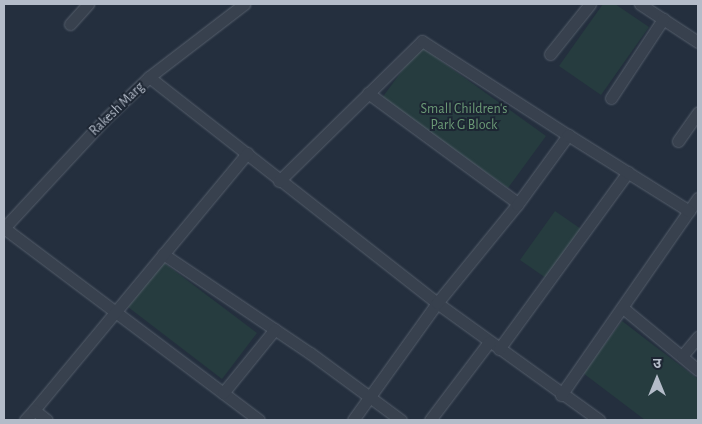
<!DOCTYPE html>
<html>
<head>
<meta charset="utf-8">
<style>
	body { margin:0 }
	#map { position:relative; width:702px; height:424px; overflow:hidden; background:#242f3e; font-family:"Alegreya Sans","Noto Sans Devanagari",sans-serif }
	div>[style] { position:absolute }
	.green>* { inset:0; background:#263c3f }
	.roads { filter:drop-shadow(0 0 1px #565f6c) drop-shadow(0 0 1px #565f6c) }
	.street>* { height:11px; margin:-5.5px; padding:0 5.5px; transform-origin:5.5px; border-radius:5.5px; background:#38414e }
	span { translate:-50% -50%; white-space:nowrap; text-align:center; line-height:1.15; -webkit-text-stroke:4px #1d2633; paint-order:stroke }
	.street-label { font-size:14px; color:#b4bcc9 }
	.park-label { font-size:14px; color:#6b9a76 }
	.frame { position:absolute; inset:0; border:5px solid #b4bcc9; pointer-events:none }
	.north { position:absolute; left:632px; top:354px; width:50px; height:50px; -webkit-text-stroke:4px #1d2633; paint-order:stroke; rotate:0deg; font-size:14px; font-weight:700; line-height:20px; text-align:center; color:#b4bcc9 }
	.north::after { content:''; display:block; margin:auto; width:18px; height:22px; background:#b4bcc9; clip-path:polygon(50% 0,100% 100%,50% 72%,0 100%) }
</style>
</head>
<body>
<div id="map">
	<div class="green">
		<i style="clip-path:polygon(603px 4px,615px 4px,649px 27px,601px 95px,559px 66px)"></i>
		<i style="clip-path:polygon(420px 46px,546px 136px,508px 188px,382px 98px)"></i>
		<i style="clip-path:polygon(555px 211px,581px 229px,546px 278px,520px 260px)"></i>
		<i style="clip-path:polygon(163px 262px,257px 333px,222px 379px,128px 307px)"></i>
		<i style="clip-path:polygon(622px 321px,698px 379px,698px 420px,645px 420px,583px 373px)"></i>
	</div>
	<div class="roads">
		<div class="street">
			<i style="left:640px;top:4px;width:69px;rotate:33.2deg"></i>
			<i style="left:70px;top:24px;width:27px;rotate:-48deg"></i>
			<i style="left:550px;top:54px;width:64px;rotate:-51.3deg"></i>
			<i style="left:149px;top:77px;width:366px;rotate:38.1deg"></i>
			<i style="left:437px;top:303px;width:200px;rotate:35.8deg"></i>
			<i style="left:368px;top:93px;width:186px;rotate:36.3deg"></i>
			<i style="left:611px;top:98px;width:95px;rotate:-56.6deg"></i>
			<i style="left:678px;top:141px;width:35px;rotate:-55deg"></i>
			<i style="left:279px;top:181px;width:200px;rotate:-44.4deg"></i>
			<i style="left:422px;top:41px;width:174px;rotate:32.8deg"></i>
			<i style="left:4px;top:228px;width:147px;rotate:-47.2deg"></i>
			<i style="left:104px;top:120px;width:62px;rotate:-43.7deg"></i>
			<i style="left:149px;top:77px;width:120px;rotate:-37.5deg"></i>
			<i style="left:4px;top:228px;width:319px;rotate:37deg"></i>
			<i style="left:163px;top:254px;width:177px;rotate:34deg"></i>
			<i style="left:310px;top:353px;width:113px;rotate:36.4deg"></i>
			<i style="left:623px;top:308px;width:97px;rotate:39.6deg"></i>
			<i style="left:499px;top:349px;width:219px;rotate:-53.9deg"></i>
			<i style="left:682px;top:356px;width:25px;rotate:-50deg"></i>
			<i style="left:223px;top:393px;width:82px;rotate:-50.9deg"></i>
			<i style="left:561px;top:395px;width:240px;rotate:-55.2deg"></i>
			<i style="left:34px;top:410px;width:334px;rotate:-50.3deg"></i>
			<i style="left:25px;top:420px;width:13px;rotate:-48deg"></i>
			<i style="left:34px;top:410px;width:16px;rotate:38deg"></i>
			<i style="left:353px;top:420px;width:144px;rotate:-54.3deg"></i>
			<i style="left:437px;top:303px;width:127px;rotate:-50.8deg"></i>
			<i style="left:517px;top:205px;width:87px;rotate:-53.9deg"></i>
			<i style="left:568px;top:135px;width:143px;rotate:32.1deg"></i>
			<i style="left:430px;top:420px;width:98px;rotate:-52.9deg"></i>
		</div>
	</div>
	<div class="street-label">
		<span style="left:117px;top:109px;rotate:-44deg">Rakesh Marg</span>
	</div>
	<div class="park-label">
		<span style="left:464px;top:117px">Small Children's<br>Park G Block</span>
	</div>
	<div class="frame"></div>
	<div class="north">उ</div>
</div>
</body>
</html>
